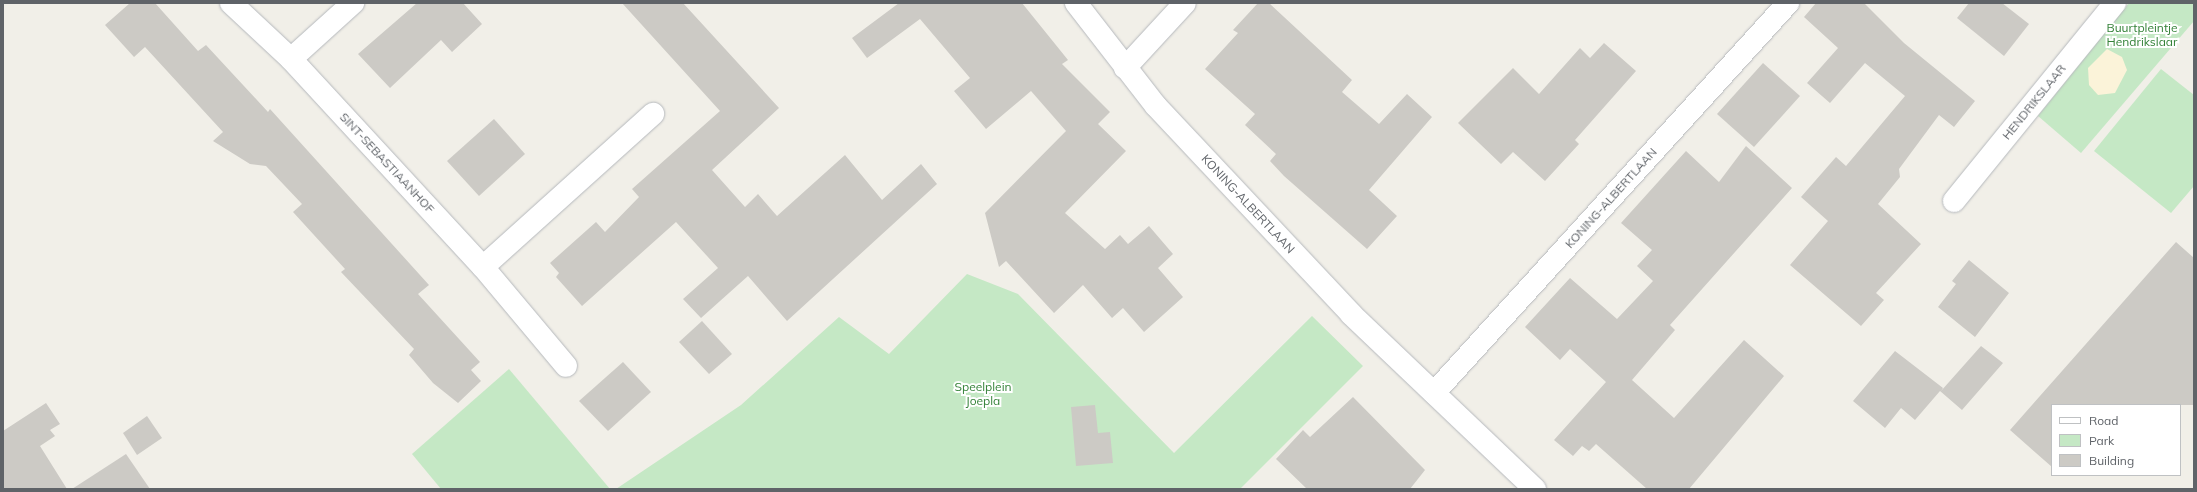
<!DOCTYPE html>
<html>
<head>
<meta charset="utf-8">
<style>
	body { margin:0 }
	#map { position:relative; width:2197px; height:492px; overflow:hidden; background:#f1efe8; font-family:Mulish,sans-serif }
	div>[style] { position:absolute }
	.green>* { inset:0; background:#c5e8c5 }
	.sand>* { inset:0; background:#fbf3d9 }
	.building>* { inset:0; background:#cccac5 }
	.roads { filter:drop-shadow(0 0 1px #b5b8bc) drop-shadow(0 0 1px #b5b8bc) }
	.minor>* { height:22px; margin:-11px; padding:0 11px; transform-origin:11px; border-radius:11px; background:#fff }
	.tertiary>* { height:22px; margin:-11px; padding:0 11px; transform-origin:11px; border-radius:11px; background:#fff }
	span { translate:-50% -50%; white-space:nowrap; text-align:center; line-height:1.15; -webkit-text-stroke:4px #fff; paint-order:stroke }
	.park-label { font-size:12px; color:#348238 }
	.street-label { font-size:12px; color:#5f6368 }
	.frame { position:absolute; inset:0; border:4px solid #5f6368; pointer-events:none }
	.legend { position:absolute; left:2051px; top:404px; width:130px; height:72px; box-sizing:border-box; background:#fff; border:1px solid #bfc1c3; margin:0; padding:5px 7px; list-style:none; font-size:12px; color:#5f6368 }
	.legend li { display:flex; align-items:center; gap:8px; height:20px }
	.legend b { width:20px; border:1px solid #bfc1c3 }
</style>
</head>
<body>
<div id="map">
	<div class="green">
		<i style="clip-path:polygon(2129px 3px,2194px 3px,2194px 21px,2081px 153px,2038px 116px)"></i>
		<i style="clip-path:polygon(2161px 69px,2194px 95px,2194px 186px,2171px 213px,2094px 151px)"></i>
		<i style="clip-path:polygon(967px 274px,1018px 294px,1174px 453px,1312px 316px,1363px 366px,1240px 489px,616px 489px,741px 405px,839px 317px,889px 354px)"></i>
		<i style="clip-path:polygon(509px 369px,610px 489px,441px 489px,412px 454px)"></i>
	</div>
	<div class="sand">
		<i style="clip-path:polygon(2107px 49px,2122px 57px,2127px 70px,2115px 93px,2098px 95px,2089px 85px,2088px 68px)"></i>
	</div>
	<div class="building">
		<i style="clip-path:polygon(130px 3px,155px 3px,198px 51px,206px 45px,268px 112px,270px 109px,429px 285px,418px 294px,480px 362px,471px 370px,481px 381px,458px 403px,433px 383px,409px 355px,414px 349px,341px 272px,345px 269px,293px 212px,302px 204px,266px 166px,250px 164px,213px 141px,223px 132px,145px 47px,134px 57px,105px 25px)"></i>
		<i style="clip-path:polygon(417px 3px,463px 3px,482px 24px,452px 52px,441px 40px,390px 88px,358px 54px)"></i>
		<i style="clip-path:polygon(622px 3px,683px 3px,779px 108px,712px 170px,745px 207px,758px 194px,777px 216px,845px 155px,882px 200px,921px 164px,937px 184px,787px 321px,748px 276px,701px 318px,683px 299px,718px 268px,676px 222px,582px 306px,556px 277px,559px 273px,550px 263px,596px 222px,605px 232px,639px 197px,632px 189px,720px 111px)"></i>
		<i style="clip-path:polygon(899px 3px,1022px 3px,1068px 60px,1062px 64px,1110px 112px,1098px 124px,1126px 151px,1065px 213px,1105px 249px,1120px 235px,1128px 244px,1149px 226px,1173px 254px,1158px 268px,1183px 297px,1144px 332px,1123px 308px,1112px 318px,1083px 285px,1054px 313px,1006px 261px,999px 267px,985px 213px,1066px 131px,1031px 91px,986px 129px,954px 91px,970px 78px,920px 19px,867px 58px,852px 38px)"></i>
		<i style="clip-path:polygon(1258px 3px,1269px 3px,1352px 80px,1342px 92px,1379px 124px,1407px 94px,1432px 117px,1369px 190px,1397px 216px,1367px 249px,1284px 176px,1270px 161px,1276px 154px,1245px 125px,1255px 114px,1205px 69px,1238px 33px,1233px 30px)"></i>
		<i style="clip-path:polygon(1816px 3px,1864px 3px,1904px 43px,1975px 101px,1954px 127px,1939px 115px,1899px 169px,1900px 177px,1878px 204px,1921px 244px,1876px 293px,1884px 300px,1861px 326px,1790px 265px,1828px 221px,1801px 197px,1836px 157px,1846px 166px,1905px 96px,1865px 63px,1830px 103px,1807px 83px,1838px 48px,1804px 17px)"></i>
		<i style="clip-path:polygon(1969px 3px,2002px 3px,2029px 24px,2004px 56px,1957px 18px)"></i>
		<i style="clip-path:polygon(1604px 43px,1636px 71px,1575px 140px,1579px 144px,1545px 181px,1513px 152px,1501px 164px,1458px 123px,1513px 68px,1539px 94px,1580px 48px,1590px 58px)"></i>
		<i style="clip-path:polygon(1763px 63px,1800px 96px,1754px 147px,1717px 114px)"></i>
		<i style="clip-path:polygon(494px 119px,525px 154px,479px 196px,447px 161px)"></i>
		<i style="clip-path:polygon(1746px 146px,1792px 188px,1670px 325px,1675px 330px,1632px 380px,1674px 418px,1744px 340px,1784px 376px,1689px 489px,1647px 489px,1596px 444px,1589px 451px,1582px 446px,1573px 456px,1554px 440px,1606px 382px,1570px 349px,1560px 360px,1525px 327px,1570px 278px,1617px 319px,1653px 281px,1637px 266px,1652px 250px,1621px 223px,1686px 151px,1719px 182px)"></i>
		<i style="clip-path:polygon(2176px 242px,2194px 258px,2194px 405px,2052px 405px,2052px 467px,2010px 430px)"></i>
		<i style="clip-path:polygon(1969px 260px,2009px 293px,1975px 337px,1938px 307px,1956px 284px,1952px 281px)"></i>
		<i style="clip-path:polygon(702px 321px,732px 354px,709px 374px,679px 342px)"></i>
		<i style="clip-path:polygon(1981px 346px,2003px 363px,1962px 410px,1940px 391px,1915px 420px,1901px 408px,1885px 428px,1853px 401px,1895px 351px,1943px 388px,1941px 391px)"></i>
		<i style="clip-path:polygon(623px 362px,651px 392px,608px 431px,579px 401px)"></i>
		<i style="clip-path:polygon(1353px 397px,1425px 470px,1410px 489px,1307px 489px,1276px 459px,1303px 430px,1310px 437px)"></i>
		<i style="clip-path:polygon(46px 403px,60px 424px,50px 430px,55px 436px,40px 446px,67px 489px,3px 489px,3px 431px)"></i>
		<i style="clip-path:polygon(1095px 405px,1098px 433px,1110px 432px,1113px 463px,1076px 466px,1071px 407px)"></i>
		<i style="clip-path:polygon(147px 416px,162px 438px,137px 455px,123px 433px)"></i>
		<i style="clip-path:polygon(126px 454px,150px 489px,72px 489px)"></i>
	</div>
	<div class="roads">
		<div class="minor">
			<i style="left:231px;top:3px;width:82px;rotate:43deg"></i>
			<i style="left:291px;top:59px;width:283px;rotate:47.3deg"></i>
			<i style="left:483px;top:267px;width:129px;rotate:50deg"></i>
			<i style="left:291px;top:59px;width:84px;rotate:-42.1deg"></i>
			<i style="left:1125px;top:68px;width:88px;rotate:-47.3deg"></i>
			<i style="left:1954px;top:201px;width:255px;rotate:-50.9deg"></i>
			<i style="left:483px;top:267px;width:229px;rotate:-42deg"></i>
			<i style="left:1434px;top:393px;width:527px;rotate:-47.77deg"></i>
		</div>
		<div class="tertiary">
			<i style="left:1076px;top:3px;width:130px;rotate:52.2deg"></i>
			<i style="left:1156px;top:106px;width:285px;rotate:46.8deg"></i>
			<i style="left:1351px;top:314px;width:254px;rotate:43.6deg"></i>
		</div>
	</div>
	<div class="park-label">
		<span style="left:2142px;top:35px">Buurtpleintje<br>Hendrikslaar</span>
		<span style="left:983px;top:394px">Speelplein<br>Joepla</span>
	</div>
	<div class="street-label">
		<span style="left:2034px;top:102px;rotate:-51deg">HENDRIKSLAAR</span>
		<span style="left:387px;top:163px;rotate:47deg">SINT-SEBASTIAANHOF</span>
		<span style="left:1611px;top:198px;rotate:-48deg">KONING-ALBERTLAAN</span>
		<span style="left:1248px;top:204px;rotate:47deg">KONING-ALBERTLAAN</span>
	</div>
	<div class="frame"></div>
	<ul class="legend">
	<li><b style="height:5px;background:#fff"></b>Road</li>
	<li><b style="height:11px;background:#c5e8c5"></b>Park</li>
	<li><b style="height:11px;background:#cccac5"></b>Building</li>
	</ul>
</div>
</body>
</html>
